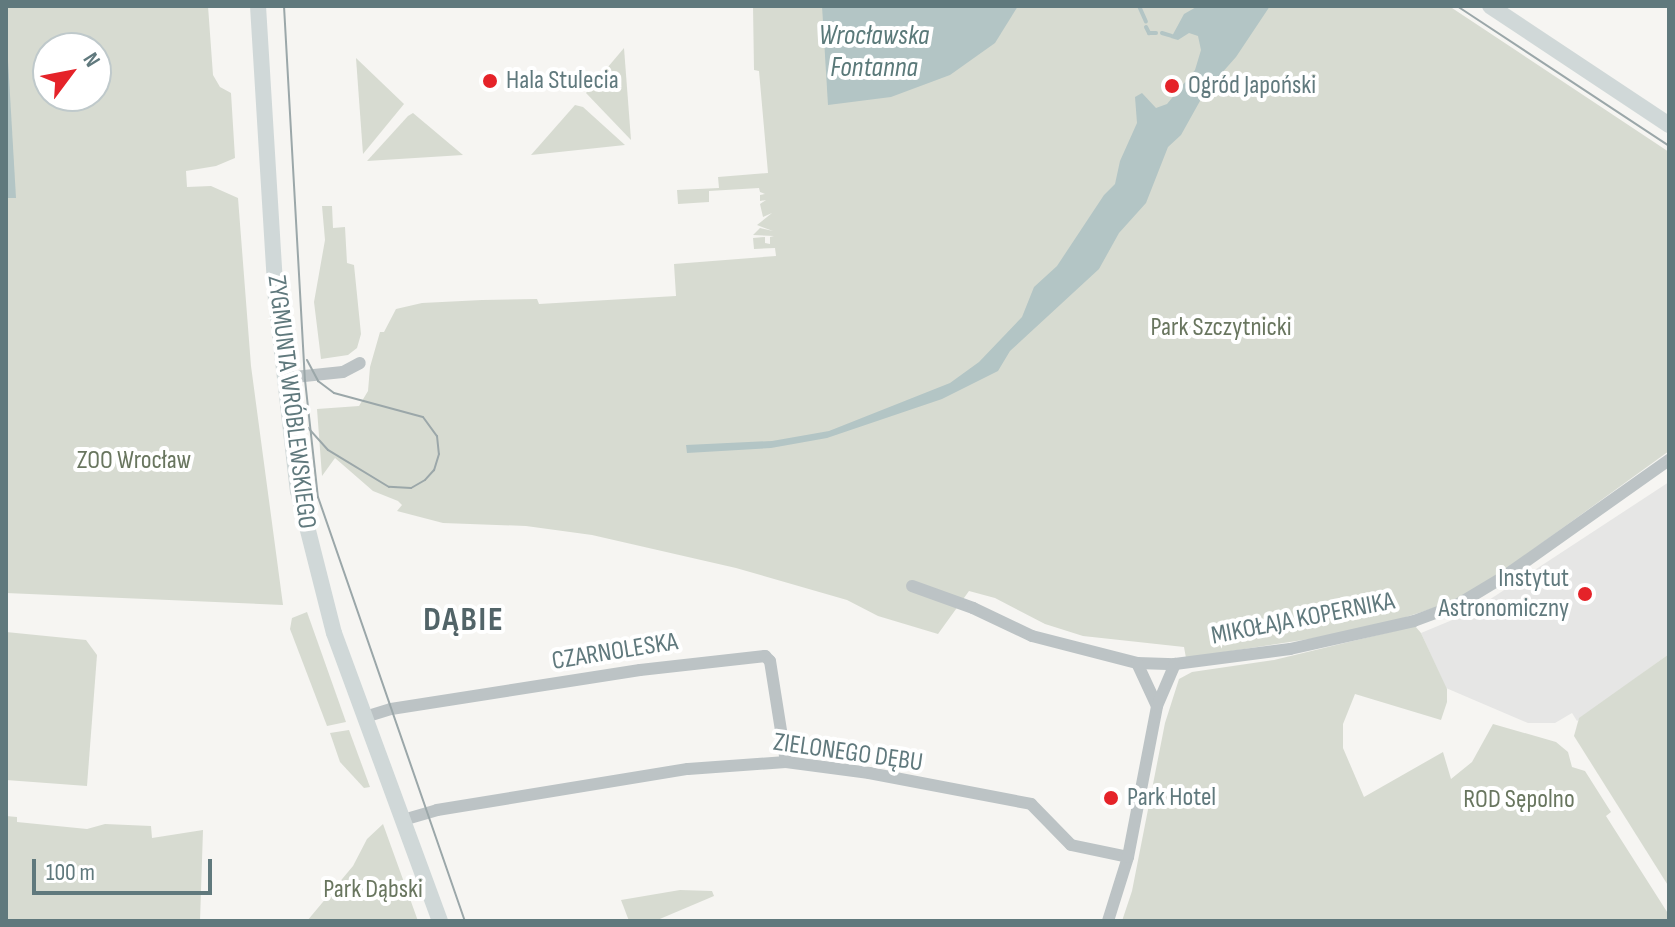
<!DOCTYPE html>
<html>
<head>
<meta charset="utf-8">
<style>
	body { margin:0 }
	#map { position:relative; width:1675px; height:927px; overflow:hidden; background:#f6f5f2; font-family:"Sofia Sans Condensed",sans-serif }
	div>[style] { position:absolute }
	.built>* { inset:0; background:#e6e6e5 }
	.green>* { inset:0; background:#d7dbd1 }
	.water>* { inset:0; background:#b3c5c5 }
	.stream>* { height:4px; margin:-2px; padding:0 2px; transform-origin:2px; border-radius:2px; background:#b3c5c5 }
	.minor>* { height:12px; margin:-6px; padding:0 6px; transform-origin:6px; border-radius:6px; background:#bcc3c5 }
	.major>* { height:16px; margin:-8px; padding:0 8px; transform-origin:8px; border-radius:8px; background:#d0d8d8 }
	.tram>* { height:2px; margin:-1px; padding:0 1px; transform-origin:1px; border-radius:1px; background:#9ba7a9 }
	.dots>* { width:22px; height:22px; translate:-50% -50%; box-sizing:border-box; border:4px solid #fff; border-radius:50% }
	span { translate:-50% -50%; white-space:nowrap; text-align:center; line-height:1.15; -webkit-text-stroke:8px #fff; paint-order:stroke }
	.poi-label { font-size:26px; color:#60797d }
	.left { translate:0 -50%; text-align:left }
	.right { translate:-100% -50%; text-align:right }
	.park-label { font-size:26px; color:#69765f }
	.street-label { font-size:26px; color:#60797d }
	.water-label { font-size:28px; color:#5a7979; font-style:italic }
	.district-label { font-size:34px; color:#526468; font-weight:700; letter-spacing:2px }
	.frame { position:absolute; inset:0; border:8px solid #60797d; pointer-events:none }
	.north { position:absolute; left:32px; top:32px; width:80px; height:80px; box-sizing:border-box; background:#fff; border:2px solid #bfc9cb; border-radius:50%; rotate:58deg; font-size:22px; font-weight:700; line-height:32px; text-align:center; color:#60797d }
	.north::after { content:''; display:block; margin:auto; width:28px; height:36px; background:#e52329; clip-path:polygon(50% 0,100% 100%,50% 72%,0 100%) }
	.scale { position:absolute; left:32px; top:859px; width:180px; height:36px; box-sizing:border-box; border:4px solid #60797d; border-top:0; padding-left:10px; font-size:24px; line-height:28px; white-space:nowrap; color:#60797d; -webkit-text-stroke:6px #fff; paint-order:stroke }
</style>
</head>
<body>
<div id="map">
	<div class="built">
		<i style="clip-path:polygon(1669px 482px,1669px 654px,1577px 721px,1572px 713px,1555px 723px,1528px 723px,1446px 688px,1421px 633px,1469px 613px)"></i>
	</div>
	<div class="green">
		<i style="clip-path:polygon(evenodd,6px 6px,208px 6px,213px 75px,220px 87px,231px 93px,235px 158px,216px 166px,186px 171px,187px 187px,211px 186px,238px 198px,251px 366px,283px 605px,6px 593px,6px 6px,48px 48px,96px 48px,96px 96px,48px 96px,48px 48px)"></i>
		<i style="clip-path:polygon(753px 6px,1449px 6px,1669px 152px,1669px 451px,1495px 577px,1452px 602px,1397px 620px,1316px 638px,1186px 658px,1184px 647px,1083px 636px,1045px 624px,995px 598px,969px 591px,938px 634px,878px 616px,847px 600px,736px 568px,592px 535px,526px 526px,443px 523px,397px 511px,402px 505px,398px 501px,373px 491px,335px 458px,322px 476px,317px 409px,359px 406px,368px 391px,370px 367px,380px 332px,384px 332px,396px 309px,422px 303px,482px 300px,537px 299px,539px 304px,676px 296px,674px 264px,776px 256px,775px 248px,754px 249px,753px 238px,765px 237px,765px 243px,770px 244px,770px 237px,774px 236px,753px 235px,760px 228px,773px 231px,757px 225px,772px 213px,763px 217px,760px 204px,766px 200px,760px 201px,760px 195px,765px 194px,760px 192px,759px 188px,709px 191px,709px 202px,678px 204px,677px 190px,719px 188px,718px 177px,768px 173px,759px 71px,754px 70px)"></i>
		<i style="clip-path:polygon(624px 48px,631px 140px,586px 93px)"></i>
		<i style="clip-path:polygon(356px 58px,404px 104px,363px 154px)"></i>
		<i style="clip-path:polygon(575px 105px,583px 107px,625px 145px,531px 155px)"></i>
		<i style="clip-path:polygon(413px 113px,463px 155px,367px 161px,408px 116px)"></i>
		<i style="clip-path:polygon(322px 206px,332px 206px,333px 228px,345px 227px,347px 263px,354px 265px,361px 334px,357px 348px,348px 355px,321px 359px,314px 302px,325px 240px)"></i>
		<i style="clip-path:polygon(307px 612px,346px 722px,327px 726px,290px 629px,292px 618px)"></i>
		<i style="clip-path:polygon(1415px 626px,1421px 633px,1447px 689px,1447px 702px,1441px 720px,1355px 694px,1343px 724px,1343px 748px,1364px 797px,1443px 752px,1451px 779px,1472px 762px,1493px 724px,1556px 742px,1568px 752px,1572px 767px,1585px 771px,1611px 812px,1606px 816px,1669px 915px,1669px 921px,1122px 921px,1132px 891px,1165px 723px,1179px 679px,1192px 672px,1274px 660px)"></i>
		<i style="clip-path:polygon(6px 632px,86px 640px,97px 655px,87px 786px,6px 780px)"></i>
		<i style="clip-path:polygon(1669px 654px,1669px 887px,1574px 736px,1579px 718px)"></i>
		<i style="clip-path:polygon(349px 730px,370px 787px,364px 788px,340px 762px,330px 733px)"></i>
		<i style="clip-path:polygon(6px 816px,17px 817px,17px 822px,87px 829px,105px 824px,151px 826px,152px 838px,203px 830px,200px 921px,6px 921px)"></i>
		<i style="clip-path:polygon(383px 824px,418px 921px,307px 921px,353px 866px,367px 839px)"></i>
		<i style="clip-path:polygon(680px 890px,712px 891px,714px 896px,655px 921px,629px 921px,621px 900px)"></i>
	</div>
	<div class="water">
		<i style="clip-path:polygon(822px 6px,1018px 6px,995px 43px,950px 75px,891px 97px,828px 105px)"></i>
		<i style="clip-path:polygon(1198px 6px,1270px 6px,1236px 57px,1205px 92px,1181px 135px,1168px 147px,1146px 203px,1119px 233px,1099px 269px,1010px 351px,998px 371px,942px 399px,827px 438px,771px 448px,687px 453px,686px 445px,772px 441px,829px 431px,950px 383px,979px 362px,1022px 317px,1034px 287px,1057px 266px,1104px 195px,1115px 184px,1120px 161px,1137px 123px,1135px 97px,1142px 93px,1156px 108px,1167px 104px,1195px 70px,1201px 50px,1198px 36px,1189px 33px,1178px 40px,1171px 38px,1184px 14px)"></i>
		<i style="clip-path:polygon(6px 26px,16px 198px,6px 198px)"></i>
	</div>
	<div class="stream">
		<i style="left:1139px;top:6px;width:17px;rotate:66deg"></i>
		<i style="left:1146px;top:27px;width:7px;rotate:63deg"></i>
		<i style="left:1149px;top:33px;width:7px"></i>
		<i style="left:1162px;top:33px;width:10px;rotate:17deg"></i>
	</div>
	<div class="minor">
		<i style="left:285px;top:378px;width:58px;rotate:-5.9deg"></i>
		<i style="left:343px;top:372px;width:19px;rotate:-28deg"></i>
		<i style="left:912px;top:586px;width:65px;rotate:19.8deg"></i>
		<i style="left:973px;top:608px;width:65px;rotate:25.4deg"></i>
		<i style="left:1032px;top:636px;width:108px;rotate:14.4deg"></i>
		<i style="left:1137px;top:663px;width:38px;rotate:2deg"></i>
		<i style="left:1175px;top:664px;width:116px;rotate:-7.4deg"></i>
		<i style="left:1290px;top:649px;width:127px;rotate:-12.7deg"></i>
		<i style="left:1414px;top:621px;width:46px;rotate:-20.4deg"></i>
		<i style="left:1457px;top:605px;width:56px;rotate:-31.1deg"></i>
		<i style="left:1505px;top:576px;width:201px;rotate:-35.3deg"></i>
		<i style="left:1137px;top:663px;width:47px;rotate:65.1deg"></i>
		<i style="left:365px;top:717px;width:27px;rotate:-17deg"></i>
		<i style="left:391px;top:709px;width:252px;rotate:-8.9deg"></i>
		<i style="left:640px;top:670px;width:126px;rotate:-6.4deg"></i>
		<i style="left:765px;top:656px;width:7px;rotate:45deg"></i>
		<i style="left:770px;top:661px;width:102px;rotate:81deg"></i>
		<i style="left:403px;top:820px;width:35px;rotate:-16deg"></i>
		<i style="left:437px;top:810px;width:254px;rotate:-9.3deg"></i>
		<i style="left:688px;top:769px;width:98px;rotate:-4.1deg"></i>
		<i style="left:786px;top:762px;width:84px;rotate:7.5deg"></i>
		<i style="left:869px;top:773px;width:165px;rotate:10.8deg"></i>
		<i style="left:1031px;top:804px;width:57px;rotate:45.7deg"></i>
		<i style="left:1071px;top:845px;width:58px;rotate:11.9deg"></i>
		<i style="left:1108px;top:921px;width:67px;rotate:-72.6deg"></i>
		<i style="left:1128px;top:857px;width:154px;rotate:-79.1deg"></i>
		<i style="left:1157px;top:706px;width:46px;rotate:-66.8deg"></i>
	</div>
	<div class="major">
		<i style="left:258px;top:6px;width:294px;rotate:86.5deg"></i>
		<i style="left:276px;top:299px;width:193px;rotate:83.5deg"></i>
		<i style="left:298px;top:491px;width:146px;rotate:75.8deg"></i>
		<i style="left:334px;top:633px;width:307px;rotate:69.8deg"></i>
		<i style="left:1490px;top:6px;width:215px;rotate:33.6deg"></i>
	</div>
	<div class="tram">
		<i style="left:284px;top:6px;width:375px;rotate:86.8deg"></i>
		<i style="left:305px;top:380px;width:118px;rotate:83.7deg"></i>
		<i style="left:318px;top:497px;width:449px;rotate:70.9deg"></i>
		<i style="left:1457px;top:6px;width:254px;rotate:33.4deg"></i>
		<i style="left:307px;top:360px;width:24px;rotate:62deg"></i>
		<i style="left:318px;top:381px;width:20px;rotate:37deg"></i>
		<i style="left:334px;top:393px;width:92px;rotate:15.1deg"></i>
		<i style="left:423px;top:417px;width:24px;rotate:54deg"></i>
		<i style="left:437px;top:436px;width:18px;rotate:84deg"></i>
		<i style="left:439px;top:454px;width:17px;rotate:107deg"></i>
		<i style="left:434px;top:470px;width:13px;rotate:132deg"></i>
		<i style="left:425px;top:480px;width:16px;rotate:150deg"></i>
		<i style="left:411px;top:488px;width:22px;rotate:-177deg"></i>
		<i style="left:389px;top:487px;width:71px;rotate:-148.8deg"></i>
		<i style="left:328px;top:450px;width:30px;rotate:-132deg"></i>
	</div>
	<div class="dots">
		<i style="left:490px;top:81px;background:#e52329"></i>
		<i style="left:1172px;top:86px;background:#e52329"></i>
		<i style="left:1585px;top:594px;background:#e52329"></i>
		<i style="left:1111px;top:798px;background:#e52329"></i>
	</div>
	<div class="poi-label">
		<span class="left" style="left:506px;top:81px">Hala Stulecia</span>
		<span class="left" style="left:1188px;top:86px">Ogród Japoński</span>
		<span class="right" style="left:1569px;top:594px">Instytut<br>Astronomiczny</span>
		<span class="left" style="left:1127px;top:798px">Park Hotel</span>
	</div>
	<div class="park-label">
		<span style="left:1221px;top:328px">Park Szczytnicki</span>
		<span style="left:134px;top:461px">ZOO Wrocław</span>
		<span style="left:1519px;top:800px">ROD Sępolno</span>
		<span style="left:373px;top:890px">Park Dąbski</span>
	</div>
	<div class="street-label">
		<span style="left:291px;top:402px;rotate:83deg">ZYGMUNTA WRÓBLEWSKIEGO</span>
		<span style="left:1303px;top:619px;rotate:-11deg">MIKOŁAJA KOPERNIKA</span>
		<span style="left:615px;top:652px;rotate:-9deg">CZARNOLESKA</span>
		<span style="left:848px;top:753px;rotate:8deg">ZIELONEGO DĘBU</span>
	</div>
	<div class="water-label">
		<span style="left:874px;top:52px">Wrocławska<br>Fontanna</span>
	</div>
	<div class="district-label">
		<span style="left:464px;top:620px">DĄBIE</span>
	</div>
	<div class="frame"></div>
	<div class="north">N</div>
	<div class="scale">100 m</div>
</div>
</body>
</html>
